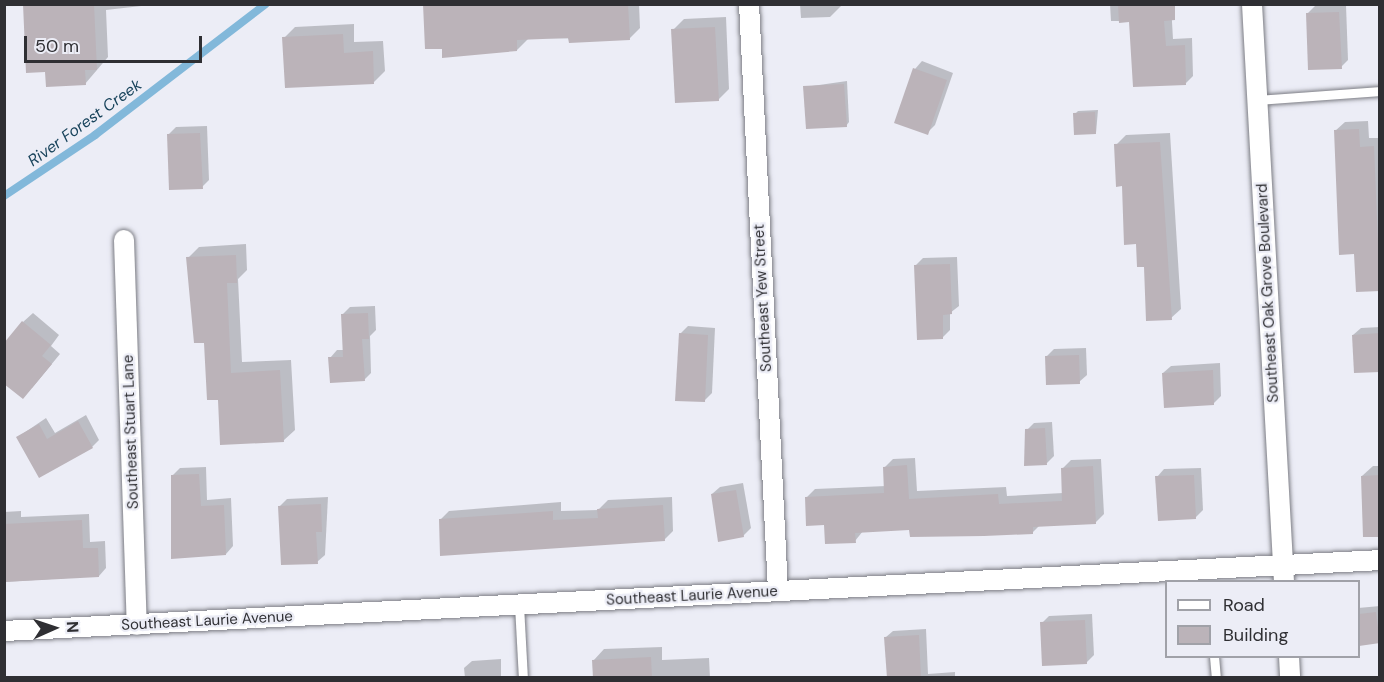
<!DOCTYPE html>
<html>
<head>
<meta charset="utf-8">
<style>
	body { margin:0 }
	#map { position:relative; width:1384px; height:682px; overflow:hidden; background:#ecedf6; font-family:"DM Sans",sans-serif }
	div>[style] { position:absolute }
	.shadow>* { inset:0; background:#0003 }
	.stream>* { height:8px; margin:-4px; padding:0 4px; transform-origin:4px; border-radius:4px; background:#82b8da }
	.building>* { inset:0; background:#bbb3b9 }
	.roads { filter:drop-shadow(0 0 2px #7c7d84) drop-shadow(0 0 2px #7c7d84) }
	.lane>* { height:9px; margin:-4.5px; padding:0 4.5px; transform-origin:4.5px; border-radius:4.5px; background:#fff }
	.street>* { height:20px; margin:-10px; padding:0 10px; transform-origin:10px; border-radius:10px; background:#fff }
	span { translate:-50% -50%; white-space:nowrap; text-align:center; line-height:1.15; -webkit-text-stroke:4.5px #ecedf6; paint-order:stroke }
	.street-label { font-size:15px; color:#2f2f33 }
	.water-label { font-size:16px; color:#18435b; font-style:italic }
	.frame { position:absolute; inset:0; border:6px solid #2f2f33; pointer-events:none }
	.legend { position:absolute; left:1165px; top:580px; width:195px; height:78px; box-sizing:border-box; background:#ecedf6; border:2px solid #a0a1a8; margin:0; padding:8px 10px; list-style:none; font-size:18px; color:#2f2f33 }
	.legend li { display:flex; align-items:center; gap:12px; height:30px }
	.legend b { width:30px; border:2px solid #a0a1a8 }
	.north { position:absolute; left:24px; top:598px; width:60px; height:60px; -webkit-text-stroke:4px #ecedf6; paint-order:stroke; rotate:87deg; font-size:16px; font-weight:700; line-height:24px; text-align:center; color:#2f2f33 }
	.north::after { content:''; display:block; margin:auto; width:21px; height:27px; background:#2f2f33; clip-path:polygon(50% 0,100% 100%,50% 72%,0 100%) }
	.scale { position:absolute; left:24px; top:36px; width:178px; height:27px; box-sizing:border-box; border:3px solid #2f2f33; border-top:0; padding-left:8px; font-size:18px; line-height:21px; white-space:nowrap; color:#2f2f33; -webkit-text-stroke:4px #ecedf6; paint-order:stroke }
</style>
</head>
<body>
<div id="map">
	<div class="shadow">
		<i style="clip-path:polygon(25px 4px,159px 4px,106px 10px,108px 57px,85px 84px,47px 71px)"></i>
		<i style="clip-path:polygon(424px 4px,639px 4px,640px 28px,629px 39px,529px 38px,517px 50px,443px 47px)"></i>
		<i style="clip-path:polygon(800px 4px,841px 4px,841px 6px,830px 17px,801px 18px)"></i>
		<i style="clip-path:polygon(1110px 4px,1171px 4px,1173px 39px,1192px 38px,1193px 76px,1186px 83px,1131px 21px,1111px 21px)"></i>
		<i style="clip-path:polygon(1346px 5px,1348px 60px,1341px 67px,1307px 14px,1315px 6px)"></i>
		<i style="clip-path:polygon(726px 17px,729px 89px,718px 100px,673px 30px,684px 19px)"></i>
		<i style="clip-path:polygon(354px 24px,354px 42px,383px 41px,385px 71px,374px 82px,284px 38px,295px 27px)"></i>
		<i style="clip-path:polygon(922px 61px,953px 73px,935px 125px,927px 133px,915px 69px)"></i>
		<i style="clip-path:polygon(847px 81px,849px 122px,846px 126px,805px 87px)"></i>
		<i style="clip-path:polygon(1098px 110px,1096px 133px,1075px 114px,1078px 111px)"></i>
		<i style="clip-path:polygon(1368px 121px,1369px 138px,1380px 138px,1380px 289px,1355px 253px,1335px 131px,1345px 122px)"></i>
		<i style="clip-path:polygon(207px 126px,209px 180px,202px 187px,168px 135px,176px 127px)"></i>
		<i style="clip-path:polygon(1170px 133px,1181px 309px,1171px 318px,1145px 265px,1116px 145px,1126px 135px)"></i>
		<i style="clip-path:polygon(246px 244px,247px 270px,238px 279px,242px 362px,291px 360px,295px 430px,283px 441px,219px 398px,188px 258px,199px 247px)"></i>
		<i style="clip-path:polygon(957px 257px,959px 306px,950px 313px,950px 330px,943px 337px,915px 266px,923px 258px)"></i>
		<i style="clip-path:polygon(375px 306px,376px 330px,370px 336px,371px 373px,364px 380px,330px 358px,337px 350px,344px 350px,342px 315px,350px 307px)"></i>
		<i style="clip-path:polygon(33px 313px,59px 335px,51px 346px,60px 354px,32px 388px,23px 322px)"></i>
		<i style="clip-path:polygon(688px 326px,715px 328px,712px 393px,704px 401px,680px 334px)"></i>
		<i style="clip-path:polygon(1380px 327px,1380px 371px,1353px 335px,1361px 328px)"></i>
		<i style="clip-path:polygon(1086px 348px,1087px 375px,1079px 382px,1046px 357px,1054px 349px)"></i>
		<i style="clip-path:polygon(1220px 363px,1221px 396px,1213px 404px,1163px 373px,1171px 366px)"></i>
		<i style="clip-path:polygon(86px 415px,99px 440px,92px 447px,18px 437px,46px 418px,55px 433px)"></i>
		<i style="clip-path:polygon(1052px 422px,1054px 456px,1047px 463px,1026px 464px,1027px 430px,1034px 423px)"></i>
		<i style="clip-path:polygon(915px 458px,917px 491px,1006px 487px,1007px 496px,1063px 493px,1062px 469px,1071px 460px,1101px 459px,1104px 514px,1095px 523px,1040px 525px,1033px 532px,911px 528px,863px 531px,855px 541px,826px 524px,806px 498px,815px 489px,886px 486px,885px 467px,893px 459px)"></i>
		<i style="clip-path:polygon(1373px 466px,1380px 466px,1380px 507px,1362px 476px)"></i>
		<i style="clip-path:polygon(206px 467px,207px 500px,231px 498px,233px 546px,226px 554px,172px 476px,180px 468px)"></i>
		<i style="clip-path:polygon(1201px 468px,1203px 510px,1195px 518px,1157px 477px,1164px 469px)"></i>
		<i style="clip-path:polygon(743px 483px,751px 528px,743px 536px,712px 494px,720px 487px)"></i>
		<i style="clip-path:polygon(328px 497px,325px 555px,317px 562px,279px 507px,287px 499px)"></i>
		<i style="clip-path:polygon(672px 497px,673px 531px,664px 540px,440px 520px,449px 511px,561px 502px,561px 511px,598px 510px,608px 500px)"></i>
		<i style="clip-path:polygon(21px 511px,21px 517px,89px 514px,90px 542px,105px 541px,106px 568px,99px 576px,4px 582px,4px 512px)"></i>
		<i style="clip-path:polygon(1380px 606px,1380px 641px,1358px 644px,1358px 608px)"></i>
		<i style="clip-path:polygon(1092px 614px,1094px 655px,1086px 663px,1042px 623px,1049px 616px)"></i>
		<i style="clip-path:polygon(926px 629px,928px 674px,955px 672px,955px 678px,888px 678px,886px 637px,893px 631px)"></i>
		<i style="clip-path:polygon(662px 647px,662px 660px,709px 658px,710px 678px,594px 678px,593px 661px,604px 649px)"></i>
		<i style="clip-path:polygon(501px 659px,501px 678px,465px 678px,464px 668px,472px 661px)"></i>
	</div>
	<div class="stream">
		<i style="left:4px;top:196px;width:110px;rotate:-33.8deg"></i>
		<i style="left:95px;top:135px;width:215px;rotate:-37.5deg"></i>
	</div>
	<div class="building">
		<i style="clip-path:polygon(23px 4px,94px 4px,97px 70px,85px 70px,86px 85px,46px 87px,45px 72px,26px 73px)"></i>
		<i style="clip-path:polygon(423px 4px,628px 4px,630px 40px,569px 43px,568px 38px,517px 40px,517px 51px,442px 58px,442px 49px,425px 49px)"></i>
		<i style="clip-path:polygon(1118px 4px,1175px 4px,1175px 20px,1164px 21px,1166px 46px,1185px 45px,1186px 85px,1133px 87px,1129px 22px,1119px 23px)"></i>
		<i style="clip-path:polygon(1339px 12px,1342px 69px,1308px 70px,1306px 13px)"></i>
		<i style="clip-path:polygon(715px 27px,719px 101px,675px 103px,671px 29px)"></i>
		<i style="clip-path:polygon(343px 34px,344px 53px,373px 51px,374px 84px,285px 88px,282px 37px)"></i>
		<i style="clip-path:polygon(913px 68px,947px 80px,928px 135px,894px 123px)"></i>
		<i style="clip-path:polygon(844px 84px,847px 127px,806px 129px,803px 86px)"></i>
		<i style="clip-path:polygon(1095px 112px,1096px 134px,1074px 135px,1073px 113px)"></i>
		<i style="clip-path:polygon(1359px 129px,1360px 147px,1374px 146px,1380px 291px,1356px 292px,1354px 254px,1339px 255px,1334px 130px)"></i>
		<i style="clip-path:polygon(200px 133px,203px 189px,169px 190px,167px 134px)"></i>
		<i style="clip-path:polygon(1160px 142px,1172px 320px,1146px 321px,1144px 267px,1137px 267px,1136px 244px,1124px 245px,1122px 186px,1116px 187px,1114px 144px)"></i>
		<i style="clip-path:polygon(236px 255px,237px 283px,227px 283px,231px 373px,280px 370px,284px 442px,220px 445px,218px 400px,207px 400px,204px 343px,194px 343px,186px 257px)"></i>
		<i style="clip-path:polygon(950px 264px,952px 314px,943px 315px,943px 339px,917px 340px,914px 265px)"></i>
		<i style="clip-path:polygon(368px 313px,369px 339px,362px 339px,365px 381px,330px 383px,328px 357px,343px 357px,341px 314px)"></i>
		<i style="clip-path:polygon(22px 321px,51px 345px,42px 356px,52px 364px,23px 399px,4px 384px,4px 343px)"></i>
		<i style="clip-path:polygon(679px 333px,708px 335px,705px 402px,675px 401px)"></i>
		<i style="clip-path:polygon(1380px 333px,1380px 372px,1354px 373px,1352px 335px)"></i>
		<i style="clip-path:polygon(1079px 355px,1080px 384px,1046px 385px,1045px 356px)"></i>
		<i style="clip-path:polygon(1213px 370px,1214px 405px,1164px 408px,1162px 373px)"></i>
		<i style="clip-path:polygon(78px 421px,93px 448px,39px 478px,16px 437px,39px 424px,47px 439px)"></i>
		<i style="clip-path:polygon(1045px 428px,1047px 465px,1024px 466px,1025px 429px)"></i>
		<i style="clip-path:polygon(907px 465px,909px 499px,998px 494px,999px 504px,1062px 501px,1061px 468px,1093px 466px,1096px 524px,1033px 527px,1033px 534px,984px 536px,910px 537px,909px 530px,855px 533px,856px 543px,825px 544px,824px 525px,806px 526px,805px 497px,884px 493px,883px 467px)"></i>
		<i style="clip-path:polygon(199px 474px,201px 506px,224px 505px,226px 555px,171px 559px,171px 475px)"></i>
		<i style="clip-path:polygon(1194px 475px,1196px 519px,1158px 521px,1155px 476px)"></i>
		<i style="clip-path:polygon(1380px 475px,1380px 537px,1363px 537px,1361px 476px)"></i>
		<i style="clip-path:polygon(736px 490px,744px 537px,718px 542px,711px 494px)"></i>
		<i style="clip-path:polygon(321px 504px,322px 532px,316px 532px,318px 564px,281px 565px,278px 506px)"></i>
		<i style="clip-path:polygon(663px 505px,665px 541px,440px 556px,439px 519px,553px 511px,553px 520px,598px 518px,597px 509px)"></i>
		<i style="clip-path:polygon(82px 520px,83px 548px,98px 548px,99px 577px,4px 582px,4px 524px)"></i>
		<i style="clip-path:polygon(1376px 612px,1380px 643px,1359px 646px,1359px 614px)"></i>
		<i style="clip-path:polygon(1085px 620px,1087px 664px,1042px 666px,1040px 622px)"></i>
		<i style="clip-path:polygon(919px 635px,921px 678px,887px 678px,884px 637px)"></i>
		<i style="clip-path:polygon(651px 657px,652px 678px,593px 678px,592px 660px)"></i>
	</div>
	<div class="roads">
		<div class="lane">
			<i style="left:1258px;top:100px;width:122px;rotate:-4.2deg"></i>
			<i style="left:519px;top:605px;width:73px;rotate:86.9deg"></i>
			<i style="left:1214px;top:656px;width:22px;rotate:85deg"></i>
		</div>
		<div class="street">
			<i style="left:749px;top:4px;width:588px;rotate:87.17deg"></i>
			<i style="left:1252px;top:4px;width:579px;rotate:86.83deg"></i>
			<i style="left:124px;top:240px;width:385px;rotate:88.1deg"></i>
			<i style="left:4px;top:631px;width:1378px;rotate:-2.95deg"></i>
			<i style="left:1289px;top:656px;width:22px;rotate:87deg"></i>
		</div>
	</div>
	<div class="street-label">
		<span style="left:1268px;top:293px;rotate:-93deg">Southeast Oak Grove Boulevard</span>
		<span style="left:763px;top:298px;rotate:-93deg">Southeast Yew Street</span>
		<span style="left:131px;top:432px;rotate:-92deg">Southeast Stuart Lane</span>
		<span style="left:692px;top:596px;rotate:-3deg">Southeast Laurie Avenue</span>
		<span style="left:207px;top:621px;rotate:-3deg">Southeast Laurie Avenue</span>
	</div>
	<div class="water-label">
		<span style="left:85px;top:123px;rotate:-36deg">River Forest Creek</span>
	</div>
	<div class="frame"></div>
	<ul class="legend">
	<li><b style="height:8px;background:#fff"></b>Road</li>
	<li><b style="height:16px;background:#bbb3b9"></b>Building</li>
	</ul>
	<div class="north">N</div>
	<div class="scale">50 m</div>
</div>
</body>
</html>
